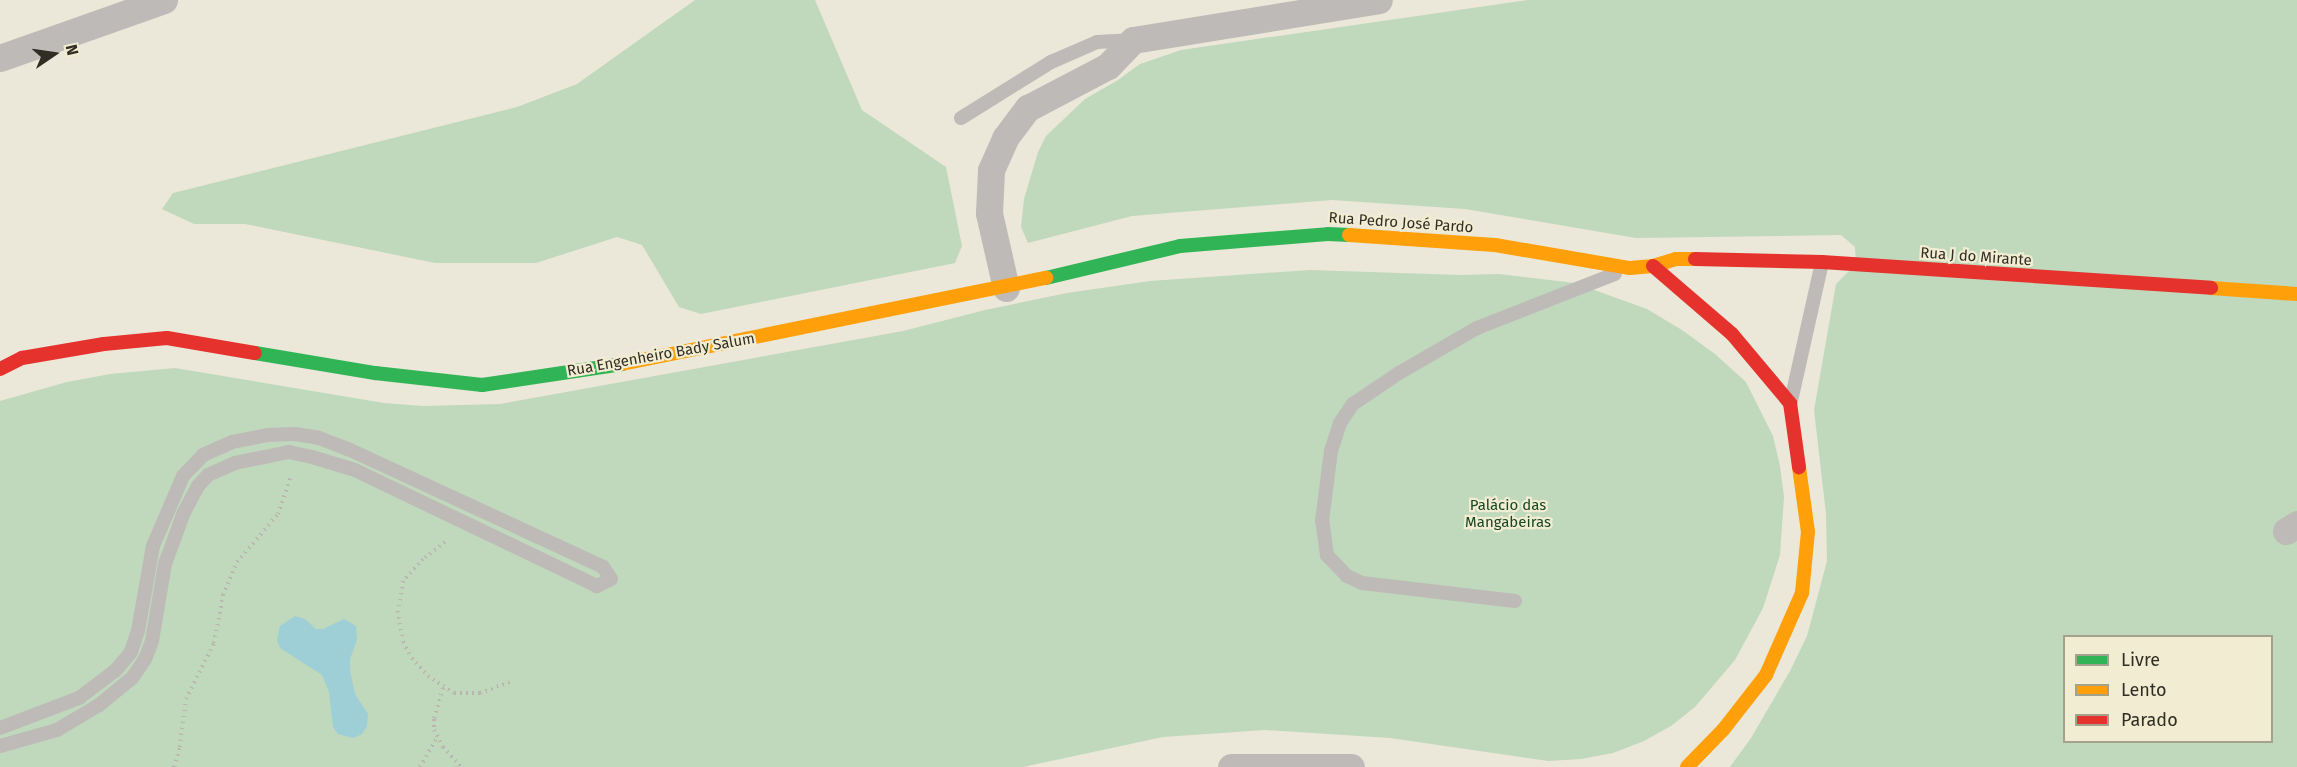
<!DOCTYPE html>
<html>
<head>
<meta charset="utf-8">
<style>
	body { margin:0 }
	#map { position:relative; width:2297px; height:767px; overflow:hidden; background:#ebe8d9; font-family:"Fira Sans",sans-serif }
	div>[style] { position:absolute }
	.green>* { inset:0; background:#c0d8bc }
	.water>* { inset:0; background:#9ecfd7 }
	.path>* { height:4px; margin-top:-2px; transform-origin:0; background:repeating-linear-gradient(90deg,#b9b6b1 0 1.5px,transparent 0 6px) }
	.lane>* { height:14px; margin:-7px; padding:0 7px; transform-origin:7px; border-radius:7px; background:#bebab8 }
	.street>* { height:27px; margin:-13.5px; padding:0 13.5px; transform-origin:13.5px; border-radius:13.5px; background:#bebab8 }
	.fast>* { height:14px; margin:-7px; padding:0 7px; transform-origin:7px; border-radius:7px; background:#30b455 }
	.slow>* { height:14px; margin:-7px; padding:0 7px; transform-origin:7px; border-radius:7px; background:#ff9f0a }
	.jam>* { height:14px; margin:-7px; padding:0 7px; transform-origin:7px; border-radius:7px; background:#e5322d }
	span { translate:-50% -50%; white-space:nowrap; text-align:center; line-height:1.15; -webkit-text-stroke:4.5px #f2edd2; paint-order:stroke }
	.street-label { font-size:15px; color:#302e24 }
	.park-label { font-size:15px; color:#144823 }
	.legend { position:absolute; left:2063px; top:635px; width:210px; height:108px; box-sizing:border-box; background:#f2edd2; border:2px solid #a4a18c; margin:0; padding:8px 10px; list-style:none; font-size:18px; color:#302e24 }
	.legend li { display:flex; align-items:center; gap:12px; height:30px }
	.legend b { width:30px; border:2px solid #a4a18c }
	.north { position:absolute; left:24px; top:24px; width:60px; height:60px; -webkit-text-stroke:4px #f2edd2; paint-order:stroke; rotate:77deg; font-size:16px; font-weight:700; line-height:24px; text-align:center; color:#302e24 }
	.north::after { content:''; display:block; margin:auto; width:21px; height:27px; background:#302e24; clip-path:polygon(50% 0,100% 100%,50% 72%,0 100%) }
</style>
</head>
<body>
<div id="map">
	<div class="green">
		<i style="clip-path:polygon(695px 0,815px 0,862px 110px,946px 167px,962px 246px,955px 263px,701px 314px,679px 307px,642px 245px,617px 237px,536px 263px,435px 263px,245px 224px,194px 224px,162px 209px,173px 193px,517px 107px,577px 84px)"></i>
		<i style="clip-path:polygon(evenodd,1527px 0,2297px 0,2297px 767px,1730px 767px,1751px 738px,1790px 671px,1807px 636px,1827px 561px,1826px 514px,1814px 410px,1836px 284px,1856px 264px,1855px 247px,1841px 235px,1636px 238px,1465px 209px,1332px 200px,1132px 216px,1028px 243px,1021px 227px,1024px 199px,1038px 152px,1046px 136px,1085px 99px,1118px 80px,1140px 64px,1181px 50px,1527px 0,2064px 636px,2272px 636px,2272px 742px,2064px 742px,2064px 636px)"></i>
		<i style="clip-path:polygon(1310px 270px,1461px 275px,1499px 274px,1575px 283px,1647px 309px,1682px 330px,1715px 354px,1746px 382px,1773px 436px,1780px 466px,1784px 497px,1780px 555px,1763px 608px,1735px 660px,1695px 707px,1671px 726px,1644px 741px,1613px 753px,1581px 759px,1548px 761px,1390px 738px,1265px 730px,1163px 737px,1023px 767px,0 767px,0 401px,67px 382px,110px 374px,175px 368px,384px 403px,423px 406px,500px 404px,903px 331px,985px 310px,1067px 293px,1150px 281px)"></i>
	</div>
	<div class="water">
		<i style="clip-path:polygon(295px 616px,305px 619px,316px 629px,323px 629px,344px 619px,356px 626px,357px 640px,350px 659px,350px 670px,355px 694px,368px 714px,367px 726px,362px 734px,353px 738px,338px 734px,333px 727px,329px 692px,322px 675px,280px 648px,277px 640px,280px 626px)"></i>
	</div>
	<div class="path">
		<i style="left:445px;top:542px;width:28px;rotate:142deg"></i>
		<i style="left:423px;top:559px;width:30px;rotate:132deg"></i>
		<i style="left:403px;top:581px;width:30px;rotate:99deg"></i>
		<i style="left:398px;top:611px;width:31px;rotate:81deg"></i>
		<i style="left:403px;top:642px;width:18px;rotate:61deg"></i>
		<i style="left:412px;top:658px;width:24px;rotate:48deg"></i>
		<i style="left:428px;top:676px;width:31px;rotate:33deg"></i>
		<i style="left:454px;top:693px;width:26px"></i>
		<i style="left:480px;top:693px;width:32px;rotate:-20deg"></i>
		<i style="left:443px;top:688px;width:32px;rotate:106deg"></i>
		<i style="left:434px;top:719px;width:11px;rotate:90deg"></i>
		<i style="left:434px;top:730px;width:19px;rotate:62deg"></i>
		<i style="left:443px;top:747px;width:27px;rotate:48deg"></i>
		<i style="left:174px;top:767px;width:21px;rotate:-73deg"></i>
		<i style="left:180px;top:747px;width:48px;rotate:-82.9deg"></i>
		<i style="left:186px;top:699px;width:63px;rotate:-63.4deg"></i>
		<i style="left:214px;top:643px;width:49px;rotate:-79.4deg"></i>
		<i style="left:223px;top:595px;width:36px;rotate:-67deg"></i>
		<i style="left:237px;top:562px;width:63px;rotate:-49.5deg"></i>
		<i style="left:278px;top:514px;width:40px;rotate:-71.1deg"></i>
		<i style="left:420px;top:767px;width:34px;rotate:-60deg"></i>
	</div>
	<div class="lane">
		<i style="left:961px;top:118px;width:106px;rotate:-31.9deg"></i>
		<i style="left:1051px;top:62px;width:50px;rotate:-23.5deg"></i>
		<i style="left:1097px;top:42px;width:33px;rotate:-3deg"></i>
		<i style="left:1791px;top:401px;width:142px;rotate:-77.4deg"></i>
		<i style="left:1515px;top:601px;width:154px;rotate:-173.3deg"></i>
		<i style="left:1362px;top:583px;width:17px;rotate:-155deg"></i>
		<i style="left:1347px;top:576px;width:29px;rotate:-134deg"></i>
		<i style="left:1327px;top:555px;width:34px;rotate:-98deg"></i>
		<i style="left:1322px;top:521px;width:71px;rotate:-82.7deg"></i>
		<i style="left:1331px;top:451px;width:29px;rotate:-72deg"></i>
		<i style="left:1340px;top:423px;width:23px;rotate:-56deg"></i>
		<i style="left:1353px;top:404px;width:55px;rotate:-34deg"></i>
		<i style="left:1399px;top:373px;width:90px;rotate:-30deg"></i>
		<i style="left:1477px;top:328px;width:148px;rotate:-21.4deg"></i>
		<i style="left:0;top:728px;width:85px;rotate:-20.8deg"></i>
		<i style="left:79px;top:698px;width:46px;rotate:-37.1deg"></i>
		<i style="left:116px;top:670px;width:23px;rotate:-50deg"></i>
		<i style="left:131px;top:652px;width:22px;rotate:-72deg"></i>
		<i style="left:138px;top:631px;width:86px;rotate:-80deg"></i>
		<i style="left:153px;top:546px;width:76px;rotate:-66.8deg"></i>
		<i style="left:183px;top:476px;width:29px;rotate:-46deg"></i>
		<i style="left:203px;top:455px;width:32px;rotate:-24deg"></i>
		<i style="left:232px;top:442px;width:37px;rotate:-11deg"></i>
		<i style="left:268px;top:435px;width:27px;rotate:-2deg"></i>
		<i style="left:295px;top:434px;width:24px;rotate:9deg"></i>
		<i style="left:319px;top:438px;width:31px;rotate:21deg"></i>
		<i style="left:348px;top:449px;width:281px;rotate:24.8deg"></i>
		<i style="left:603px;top:567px;width:14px;rotate:56deg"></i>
		<i style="left:611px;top:579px;width:16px;rotate:153deg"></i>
		<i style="left:597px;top:586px;width:268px;rotate:-154.4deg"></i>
		<i style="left:355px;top:470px;width:45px;rotate:-163.2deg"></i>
		<i style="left:312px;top:457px;width:24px;rotate:-168deg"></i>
		<i style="left:289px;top:452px;width:55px;rotate:168.5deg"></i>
		<i style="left:235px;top:463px;width:30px;rotate:156deg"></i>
		<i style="left:208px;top:475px;width:15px;rotate:132deg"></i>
		<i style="left:198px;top:486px;width:30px;rotate:118deg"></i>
		<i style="left:184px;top:512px;width:55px;rotate:110.1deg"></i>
		<i style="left:165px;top:564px;width:78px;rotate:99.6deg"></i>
		<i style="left:152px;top:641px;width:19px;rotate:111deg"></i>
		<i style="left:145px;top:659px;width:23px;rotate:124deg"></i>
		<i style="left:132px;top:678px;width:43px;rotate:140.7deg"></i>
		<i style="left:99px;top:705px;width:49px;rotate:149.2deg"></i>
		<i style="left:57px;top:730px;width:59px;rotate:164.3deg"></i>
	</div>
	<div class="street">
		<i style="left:0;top:58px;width:174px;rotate:-19.5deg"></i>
		<i style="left:1006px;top:288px;width:77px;rotate:-102.8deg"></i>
		<i style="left:989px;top:213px;width:43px;rotate:-87.3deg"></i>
		<i style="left:991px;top:170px;width:35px;rotate:-66deg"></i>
		<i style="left:1005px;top:138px;width:38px;rotate:-53deg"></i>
		<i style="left:1028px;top:108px;width:90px;rotate:-27.7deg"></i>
		<i style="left:1108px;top:66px;width:36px;rotate:-46deg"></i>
		<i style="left:1133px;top:40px;width:249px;rotate:-9.2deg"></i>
		<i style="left:2286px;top:531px;width:13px;rotate:-32deg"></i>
		<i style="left:1231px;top:767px;width:120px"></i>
	</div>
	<div class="fast">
		<i style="left:1046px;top:278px;width:138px;rotate:-13.4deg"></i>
		<i style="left:1180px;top:246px;width:148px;rotate:-4.6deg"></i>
		<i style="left:1328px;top:234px;width:21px;rotate:3deg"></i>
		<i style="left:255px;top:353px;width:122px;rotate:9.5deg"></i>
		<i style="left:375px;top:373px;width:108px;rotate:6.4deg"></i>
		<i style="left:482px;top:385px;width:142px;rotate:-8.5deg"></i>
	</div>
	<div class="slow">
		<i style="left:1349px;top:235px;width:146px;rotate:3.9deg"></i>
		<i style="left:1495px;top:245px;width:137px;rotate:9.7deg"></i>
		<i style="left:1630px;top:268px;width:23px;rotate:-5deg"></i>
		<i style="left:1653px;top:266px;width:24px;rotate:-17deg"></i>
		<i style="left:1676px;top:259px;width:19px"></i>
		<i style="left:2211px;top:288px;width:86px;rotate:4deg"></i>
		<i style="left:622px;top:364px;width:433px;rotate:-11.5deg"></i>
		<i style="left:1687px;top:767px;width:52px;rotate:-45.8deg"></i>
		<i style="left:1723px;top:730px;width:70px;rotate:-52deg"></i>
		<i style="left:1766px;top:675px;width:90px;rotate:-66.3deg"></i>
		<i style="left:1802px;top:593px;width:61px;rotate:-84.4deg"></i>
		<i style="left:1808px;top:532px;width:66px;rotate:-97.9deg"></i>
	</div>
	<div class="jam">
		<i style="left:1695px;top:259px;width:127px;rotate:1.4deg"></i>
		<i style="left:1822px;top:262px;width:390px;rotate:3.8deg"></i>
		<i style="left:1653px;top:266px;width:104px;rotate:40.7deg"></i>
		<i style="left:1732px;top:334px;width:90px;rotate:50deg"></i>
		<i style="left:1790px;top:403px;width:65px;rotate:82deg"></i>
		<i style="left:0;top:369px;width:25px;rotate:-27deg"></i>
		<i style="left:22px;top:358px;width:83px;rotate:-9.7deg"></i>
		<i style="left:104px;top:344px;width:63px;rotate:-5.4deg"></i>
		<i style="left:167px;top:338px;width:89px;rotate:9.7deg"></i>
	</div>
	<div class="street-label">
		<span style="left:1401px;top:223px;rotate:4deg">Rua Pedro José Pardo</span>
		<span style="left:1976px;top:257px;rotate:4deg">Rua J do Mirante</span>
		<span style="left:661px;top:355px;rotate:-10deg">Rua Engenheiro Bady Salum</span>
	</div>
	<div class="park-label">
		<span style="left:1508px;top:514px">Palácio das<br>Mangabeiras</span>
	</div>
	<ul class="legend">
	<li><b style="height:8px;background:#30b455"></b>Livre</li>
	<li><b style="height:8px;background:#ff9f0a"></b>Lento</li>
	<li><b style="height:8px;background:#e5322d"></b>Parado</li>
	</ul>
	<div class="north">N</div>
</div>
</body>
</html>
